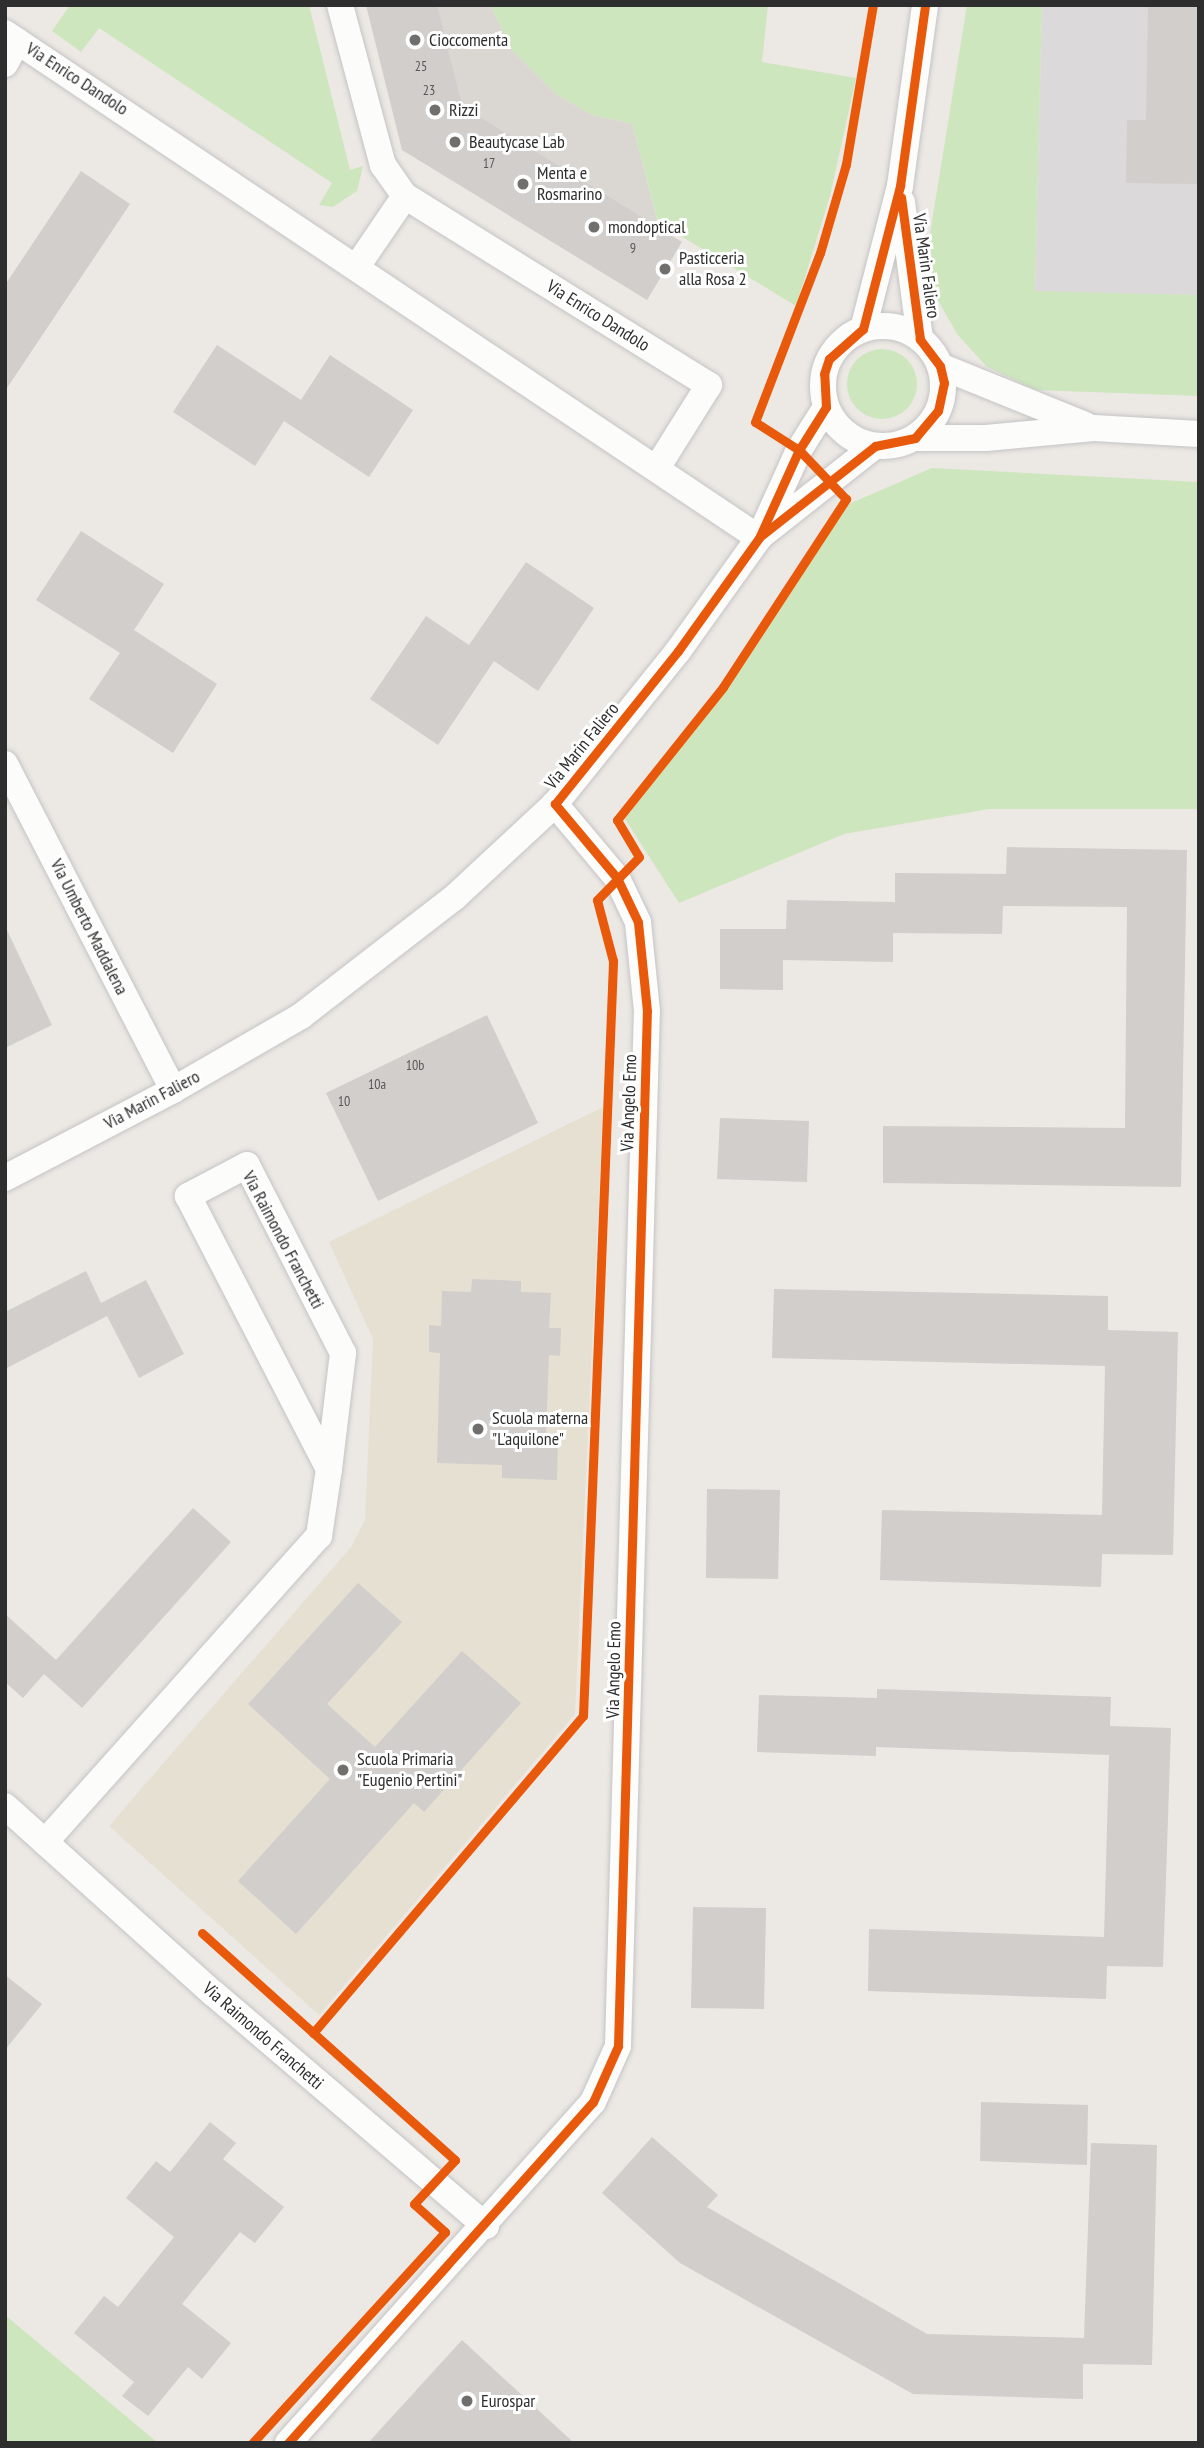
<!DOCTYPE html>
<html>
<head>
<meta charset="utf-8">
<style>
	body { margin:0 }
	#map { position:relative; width:1204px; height:2448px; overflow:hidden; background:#ece8e4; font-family:"PT Sans Narrow",sans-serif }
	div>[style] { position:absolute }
	.industrial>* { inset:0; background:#dcd9db }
	.education>* { inset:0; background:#e6e0d3 }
	.green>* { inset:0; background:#cee6be }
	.round { border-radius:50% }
	.plaza>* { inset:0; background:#dad6d2 }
	.building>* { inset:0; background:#d1cecb }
	.roads { filter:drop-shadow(0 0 2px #c5c4c5) drop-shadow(0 0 2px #c5c4c5) }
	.minor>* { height:26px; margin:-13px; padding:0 13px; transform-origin:13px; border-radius:13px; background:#fcfcfb }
	.minor>.ring { margin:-13px; padding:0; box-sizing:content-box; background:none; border:26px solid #fcfcfb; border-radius:50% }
	.cycleway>* { height:9px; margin:-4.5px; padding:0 4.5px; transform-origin:4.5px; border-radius:4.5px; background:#e8590c }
	.dots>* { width:19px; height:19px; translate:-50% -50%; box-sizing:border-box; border:4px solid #fff; border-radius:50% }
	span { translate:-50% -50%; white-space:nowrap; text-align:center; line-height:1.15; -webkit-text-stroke:6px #fff; paint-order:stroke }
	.number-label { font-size:14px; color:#585857 }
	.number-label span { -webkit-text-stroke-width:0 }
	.poi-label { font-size:18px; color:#2e2e2e }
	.left { translate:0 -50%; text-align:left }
	.street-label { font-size:18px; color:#2e2e2e }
	.frame { position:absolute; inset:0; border:7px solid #2e2e2e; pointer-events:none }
</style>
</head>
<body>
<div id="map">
	<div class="industrial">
		<i style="clip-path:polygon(1042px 5px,1199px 5px,1199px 295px,1035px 292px)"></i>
	</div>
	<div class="education">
		<i style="clip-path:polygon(603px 1107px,575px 1714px,319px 2015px,109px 1826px,352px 1546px,365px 1520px,373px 1339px,329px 1242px)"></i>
	</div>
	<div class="green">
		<i style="clip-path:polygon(70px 5px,309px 5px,350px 170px,363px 166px,357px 191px,333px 207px,319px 205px,332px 183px,99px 28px,81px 52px,52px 31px)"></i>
		<i style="clip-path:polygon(490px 5px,768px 5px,762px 62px,856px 78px,830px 196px,796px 306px,658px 222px,632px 124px,592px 115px,557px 95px,512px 50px)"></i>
		<i style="clip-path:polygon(967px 5px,1042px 5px,1035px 291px,1199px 295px,1199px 396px,1036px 390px,987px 367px,957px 334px,930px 286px,929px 240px)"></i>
		<i class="round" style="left:847px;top:349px;width:70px;height:70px"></i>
		<i style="clip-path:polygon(932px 468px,1199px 482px,1199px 809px,989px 809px,844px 834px,679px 903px,625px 819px,722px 693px,824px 531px,849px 504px)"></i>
		<i style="clip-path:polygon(5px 2315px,158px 2443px,5px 2443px)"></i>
	</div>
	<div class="plaza">
		<i style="clip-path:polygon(420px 5px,490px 5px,512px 50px,557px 95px,592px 115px,632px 124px,665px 250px,447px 116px)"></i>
	</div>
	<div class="building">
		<i style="clip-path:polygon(366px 5px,437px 5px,462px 106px,682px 242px,647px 300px,402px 150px)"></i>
		<i style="clip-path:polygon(1148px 5px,1199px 5px,1199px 184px,1126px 183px,1127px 120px,1146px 120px)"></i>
		<i style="clip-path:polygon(81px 171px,130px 204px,5px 391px,5px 285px)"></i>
		<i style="clip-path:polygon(217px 345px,301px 400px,330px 355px,413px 410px,369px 477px,284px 421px,255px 466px,173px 412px)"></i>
		<i style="clip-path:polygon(81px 531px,164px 584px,134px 630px,217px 684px,173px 753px,89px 699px,120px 653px,36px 600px)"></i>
		<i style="clip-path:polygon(526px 562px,594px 608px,538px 691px,494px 661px,438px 745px,370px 699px,426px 616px,469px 645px)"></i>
		<i style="clip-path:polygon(1007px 847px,1187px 850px,1181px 1187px,883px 1183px,883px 1126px,1125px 1128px,1127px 907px,1003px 906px,1002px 934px,893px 933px,893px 962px,783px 960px,783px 990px,720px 989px,720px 929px,786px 929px,787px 900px,895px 902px,895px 873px,1006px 874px)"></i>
		<i style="clip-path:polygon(5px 926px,52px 1025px,5px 1048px)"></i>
		<i style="clip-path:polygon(487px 1015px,538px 1123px,378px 1201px,326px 1093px)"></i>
		<i style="clip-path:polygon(720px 1118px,809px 1121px,807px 1182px,717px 1179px)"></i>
		<i style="clip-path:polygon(86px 1271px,101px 1303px,146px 1280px,184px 1354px,139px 1378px,107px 1316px,5px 1369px,5px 1312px)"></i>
		<i style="clip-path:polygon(472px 1279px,521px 1281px,521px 1292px,551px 1293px,549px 1328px,561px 1328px,560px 1356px,549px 1355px,546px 1433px,558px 1434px,557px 1480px,502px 1478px,502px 1465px,437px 1463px,440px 1353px,429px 1352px,429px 1325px,441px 1326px,442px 1291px,471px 1292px)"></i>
		<i style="clip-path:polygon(774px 1289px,1108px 1296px,1108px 1330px,1178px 1332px,1173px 1555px,1102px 1554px,1101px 1587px,880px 1580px,882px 1510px,1102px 1515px,1105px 1366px,772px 1358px)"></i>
		<i style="clip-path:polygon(707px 1489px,780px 1490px,778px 1579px,706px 1578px)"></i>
		<i style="clip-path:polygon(193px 1508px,231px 1542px,82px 1708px,44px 1674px,23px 1698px,5px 1682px,5px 1614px,56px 1660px)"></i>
		<i style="clip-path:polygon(358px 1583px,402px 1622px,327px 1704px,375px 1747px,462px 1651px,521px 1703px,424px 1812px,414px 1803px,296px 1934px,238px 1881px,330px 1779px,248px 1704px)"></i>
		<i style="clip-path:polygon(877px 1689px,1111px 1697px,1110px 1726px,1171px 1728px,1163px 1967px,1107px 1966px,1106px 1999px,868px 1991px,869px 1929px,1104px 1937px,1109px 1755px,876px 1747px,876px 1756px,757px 1752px,759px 1695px,877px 1698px)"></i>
		<i style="clip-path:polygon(693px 1907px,766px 1908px,764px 2009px,691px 2008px)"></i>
		<i style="clip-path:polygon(5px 1975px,42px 2004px,5px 2050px)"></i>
		<i style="clip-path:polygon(981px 2102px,1088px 2105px,1087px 2165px,980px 2161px)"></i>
		<i style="clip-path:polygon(210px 2122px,236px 2143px,223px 2159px,284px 2207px,255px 2243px,240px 2232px,182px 2304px,231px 2343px,202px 2379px,188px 2367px,148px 2416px,122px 2396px,134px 2382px,74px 2333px,104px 2296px,118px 2307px,174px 2237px,126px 2198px,156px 2161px,170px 2172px)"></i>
		<i style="clip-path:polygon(652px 2137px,718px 2195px,707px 2207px,927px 2334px,1084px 2338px,1091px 2143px,1157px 2145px,1152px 2365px,1083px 2364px,1083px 2399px,913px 2394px,680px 2263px,602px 2193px)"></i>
		<i style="clip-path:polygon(462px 2340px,574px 2443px,368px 2443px)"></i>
	</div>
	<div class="roads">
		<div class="minor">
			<i style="left:340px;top:5px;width:166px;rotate:75deg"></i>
			<i style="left:383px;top:165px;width:38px;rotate:55deg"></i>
			<i style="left:405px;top:196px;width:358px;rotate:31.9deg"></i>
			<i style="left:709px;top:385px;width:98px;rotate:122.1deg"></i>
			<i style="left:5px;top:33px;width:907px;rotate:33.81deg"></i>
			<i style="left:5px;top:64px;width:26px;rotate:-61deg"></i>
			<i style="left:902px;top:202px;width:138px;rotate:82.5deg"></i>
			<i style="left:358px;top:265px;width:83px;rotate:-55.7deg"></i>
			<i class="ring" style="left:823px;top:326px;width:94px;height:94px"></i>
			<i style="left:863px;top:329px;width:148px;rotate:-75.5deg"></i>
			<i style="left:900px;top:186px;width:183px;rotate:-82.1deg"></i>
			<i style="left:940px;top:366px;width:157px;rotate:22.1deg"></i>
			<i style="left:915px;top:438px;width:71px"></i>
			<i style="left:986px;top:438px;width:108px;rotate:-5.3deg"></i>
			<i style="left:1094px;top:428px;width:105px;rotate:3.3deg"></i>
			<i style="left:763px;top:534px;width:142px;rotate:-38.2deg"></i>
			<i style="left:5px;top:764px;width:367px;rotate:62.7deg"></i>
			<i style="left:5px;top:1178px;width:190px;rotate:-27.6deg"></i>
			<i style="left:173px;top:1090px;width:148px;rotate:-30deg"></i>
			<i style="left:301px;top:1016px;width:195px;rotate:-37.7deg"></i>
			<i style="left:455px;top:897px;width:137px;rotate:-42.9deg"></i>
			<i style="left:555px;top:804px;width:196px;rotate:-51.2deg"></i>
			<i style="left:678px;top:651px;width:139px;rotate:-54.4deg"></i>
			<i style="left:759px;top:538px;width:97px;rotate:-65.6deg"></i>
			<i style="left:799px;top:450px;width:51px;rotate:-57.9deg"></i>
			<i style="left:5px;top:1806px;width:280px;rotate:42deg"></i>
			<i style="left:213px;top:1993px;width:359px;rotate:40.5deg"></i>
			<i style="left:45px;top:1842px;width:411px;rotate:-48.2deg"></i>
			<i style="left:319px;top:1536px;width:68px;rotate:-81.5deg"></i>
			<i style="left:329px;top:1469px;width:117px;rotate:-83.1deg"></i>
			<i style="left:343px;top:1353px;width:211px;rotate:-117.1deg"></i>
			<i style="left:247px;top:1165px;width:67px;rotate:152.3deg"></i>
			<i style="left:188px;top:1196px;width:307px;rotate:62.7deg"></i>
			<i style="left:288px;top:2443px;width:457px;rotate:-48.2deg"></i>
			<i style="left:593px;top:2102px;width:61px;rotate:-65.9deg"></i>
			<i style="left:618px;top:2046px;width:1035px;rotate:-88.4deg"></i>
			<i style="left:647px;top:1011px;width:89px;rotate:-95.8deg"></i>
			<i style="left:638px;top:922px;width:49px;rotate:-115.5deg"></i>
			<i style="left:617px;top:878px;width:97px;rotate:-130deg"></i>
		</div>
	</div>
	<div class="cycleway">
		<i style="left:762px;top:535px;width:144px;rotate:-38.2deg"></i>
		<i style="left:875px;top:446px;width:41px;rotate:-11.3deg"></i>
		<i style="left:915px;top:438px;width:35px;rotate:-50deg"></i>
		<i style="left:938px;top:411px;width:29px;rotate:-78deg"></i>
		<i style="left:944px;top:383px;width:17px;rotate:-103deg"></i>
		<i style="left:940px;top:366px;width:34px;rotate:-127deg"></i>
		<i style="left:920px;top:339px;width:143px;rotate:-97.6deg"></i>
		<i style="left:202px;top:1933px;width:340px;rotate:41.9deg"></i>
		<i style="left:455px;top:2160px;width:60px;rotate:133deg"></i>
		<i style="left:414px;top:2204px;width:42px;rotate:42.1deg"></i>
		<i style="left:445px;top:2232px;width:286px;rotate:132.4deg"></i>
		<i style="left:313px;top:2033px;width:416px;rotate:-49.6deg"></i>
		<i style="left:583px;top:1716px;width:756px;rotate:-87.72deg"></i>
		<i style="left:613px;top:961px;width:63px;rotate:-104.7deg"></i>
		<i style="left:597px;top:900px;width:60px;rotate:-45.7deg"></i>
		<i style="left:639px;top:857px;width:43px;rotate:-120.7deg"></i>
		<i style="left:617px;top:820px;width:170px;rotate:-51.4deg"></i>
		<i style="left:723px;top:687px;width:225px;rotate:-56.8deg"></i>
		<i style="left:846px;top:499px;width:68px;rotate:-133.8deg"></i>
		<i style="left:799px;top:450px;width:52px;rotate:-147.5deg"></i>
		<i style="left:755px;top:422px;width:181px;rotate:-69deg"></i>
		<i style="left:820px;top:253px;width:93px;rotate:-73.7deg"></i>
		<i style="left:846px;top:164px;width:161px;rotate:-80.4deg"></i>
		<i style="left:288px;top:2443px;width:457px;rotate:-48.2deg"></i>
		<i style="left:593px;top:2102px;width:61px;rotate:-65.9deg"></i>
		<i style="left:618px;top:2046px;width:1035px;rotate:-88.4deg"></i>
		<i style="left:647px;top:1011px;width:89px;rotate:-95.8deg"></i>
		<i style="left:638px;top:922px;width:49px;rotate:-115.5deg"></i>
		<i style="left:617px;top:878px;width:97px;rotate:-130deg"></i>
		<i style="left:555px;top:804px;width:196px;rotate:-51.2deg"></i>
		<i style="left:678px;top:651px;width:139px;rotate:-54.4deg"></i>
		<i style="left:759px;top:538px;width:97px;rotate:-65.6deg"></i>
		<i style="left:799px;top:450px;width:51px;rotate:-57.9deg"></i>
		<i style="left:826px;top:407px;width:33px;rotate:-93deg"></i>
		<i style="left:824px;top:374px;width:16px;rotate:-72deg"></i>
		<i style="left:829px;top:359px;width:45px;rotate:-41.4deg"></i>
		<i style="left:863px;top:329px;width:148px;rotate:-75.5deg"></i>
		<i style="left:900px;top:186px;width:183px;rotate:-82.1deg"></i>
	</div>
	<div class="dots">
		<i style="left:415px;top:40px;background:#706f6e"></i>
		<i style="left:435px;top:110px;background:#706f6e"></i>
		<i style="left:455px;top:142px;background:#706f6e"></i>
		<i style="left:523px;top:184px;background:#706f6e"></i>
		<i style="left:594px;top:227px;background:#706f6e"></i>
		<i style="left:665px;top:269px;background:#706f6e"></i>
		<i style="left:478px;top:1429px;background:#706f6e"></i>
		<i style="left:343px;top:1770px;background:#706f6e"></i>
		<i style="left:467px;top:2401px;background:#706f6e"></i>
	</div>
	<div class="number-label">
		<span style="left:421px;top:66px">25</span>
		<span style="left:429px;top:90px">23</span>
		<span style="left:489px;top:163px">17</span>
		<span style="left:633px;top:248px">9</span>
		<span style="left:415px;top:1065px">10b</span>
		<span style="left:377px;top:1084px">10a</span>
		<span style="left:344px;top:1101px">10</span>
	</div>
	<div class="poi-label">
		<span class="left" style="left:429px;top:40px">Cioccomenta</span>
		<span class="left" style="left:449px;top:110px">Rizzi</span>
		<span class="left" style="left:469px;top:142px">Beautycase Lab</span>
		<span class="left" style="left:537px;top:184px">Menta e<br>Rosmarino</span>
		<span class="left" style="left:608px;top:227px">mondoptical</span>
		<span class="left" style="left:679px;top:269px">Pasticceria<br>alla Rosa 2</span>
		<span class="left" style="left:492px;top:1429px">Scuola materna<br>"L'aquilone"</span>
		<span class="left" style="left:357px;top:1770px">Scuola Primaria<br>"Eugenio Pertini"</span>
		<span class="left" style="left:481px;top:2401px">Eurospar</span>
	</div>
	<div class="street-label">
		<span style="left:77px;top:79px;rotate:33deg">Via Enrico Dandolo</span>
		<span style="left:926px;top:266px;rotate:82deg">Via Marin Faliero</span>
		<span style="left:598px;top:316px;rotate:32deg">Via Enrico Dandolo</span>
		<span style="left:582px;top:746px;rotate:-51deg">Via Marin Faliero</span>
		<span style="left:89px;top:927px;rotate:63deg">Via Umberto Maddalena</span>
		<span style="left:152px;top:1100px;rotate:-28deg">Via Marin Faliero</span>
		<span style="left:629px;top:1103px;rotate:-88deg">Via Angelo Emo</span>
		<span style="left:283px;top:1240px;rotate:62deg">Via Raimondo Franchetti</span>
		<span style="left:614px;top:1670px;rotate:-89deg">Via Angelo Emo</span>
		<span style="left:263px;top:2036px;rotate:41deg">Via Raimondo Franchetti</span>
	</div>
	<div class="frame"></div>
</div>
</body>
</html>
